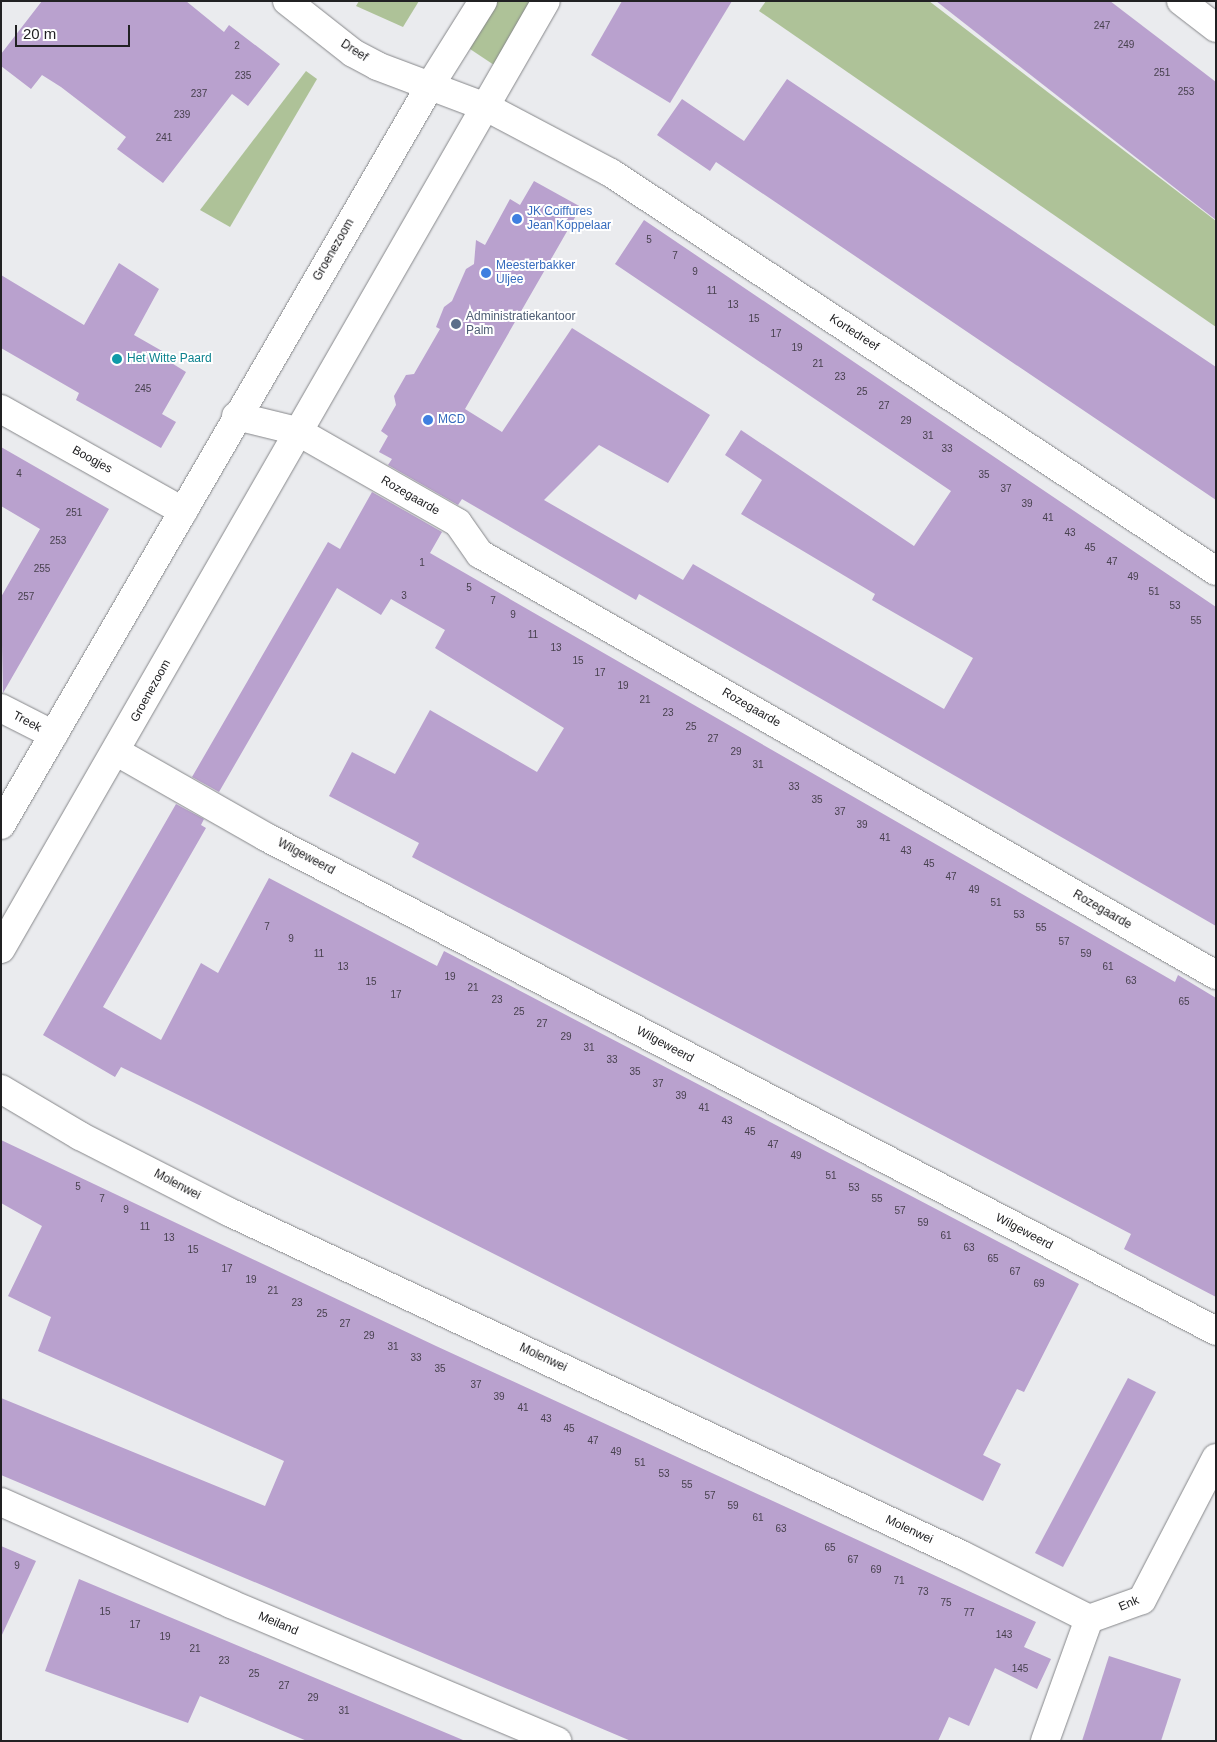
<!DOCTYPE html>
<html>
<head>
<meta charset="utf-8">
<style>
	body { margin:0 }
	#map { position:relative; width:1217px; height:1742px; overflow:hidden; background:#eaebee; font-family:Helvetica,sans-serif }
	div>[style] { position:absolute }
	.green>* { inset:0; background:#aec298 }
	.building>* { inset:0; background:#b9a1ce }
	.roads { filter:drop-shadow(0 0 1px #86878a) drop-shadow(0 0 1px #86878a) }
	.minor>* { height:28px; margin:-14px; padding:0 14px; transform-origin:14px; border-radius:14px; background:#fff }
	.dots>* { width:14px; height:14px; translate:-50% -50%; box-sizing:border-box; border:2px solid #fff; border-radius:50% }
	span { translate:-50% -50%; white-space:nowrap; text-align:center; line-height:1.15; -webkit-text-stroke:4px #fff; paint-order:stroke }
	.number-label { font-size:10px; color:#47414e }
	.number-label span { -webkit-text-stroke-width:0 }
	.street-label { font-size:12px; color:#212123 }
	.shop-label { font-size:12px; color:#366cbe }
	.left { translate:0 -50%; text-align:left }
	.service-label { font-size:12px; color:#4e5e75 }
	.culture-label { font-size:12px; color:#0d838f }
	.frame { position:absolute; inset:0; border:2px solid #212123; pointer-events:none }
	.scale { position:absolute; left:15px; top:25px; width:115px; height:22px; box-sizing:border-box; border:2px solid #212123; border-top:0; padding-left:6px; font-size:15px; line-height:18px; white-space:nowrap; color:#212123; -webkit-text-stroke:4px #fff; paint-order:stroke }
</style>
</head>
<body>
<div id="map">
	<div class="green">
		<i style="clip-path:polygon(359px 1px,419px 1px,403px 27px,356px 6px)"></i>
		<i style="clip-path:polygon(496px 1px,530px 1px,494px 65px,467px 47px)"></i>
		<i style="clip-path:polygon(766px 1px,929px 1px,1216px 221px,1216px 327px,759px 11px)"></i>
		<i style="clip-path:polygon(306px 71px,317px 79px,230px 227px,200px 210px)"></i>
	</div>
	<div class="building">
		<i style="clip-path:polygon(42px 1px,186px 1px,224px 32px,229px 25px,280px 64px,248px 106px,232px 94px,163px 183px,117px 149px,126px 137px,61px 87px,42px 75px,31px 89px,1px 66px,1px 54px)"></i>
		<i style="clip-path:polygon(622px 1px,732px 1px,670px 103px,591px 55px)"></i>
		<i style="clip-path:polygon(936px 1px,1110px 1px,1216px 82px,1216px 220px)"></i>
		<i style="clip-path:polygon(787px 79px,1216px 367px,1216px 500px,716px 162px,710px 171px,657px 135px,682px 99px,744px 141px)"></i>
		<i style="clip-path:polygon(534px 181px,581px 207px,465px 409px,502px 432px,572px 328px,710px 415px,668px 483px,599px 445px,544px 500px,683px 580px,693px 564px,944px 709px,973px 658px,872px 600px,875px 594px,741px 514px,762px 480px,725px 455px,741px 430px,914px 546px,951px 491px,615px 264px,644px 220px,1216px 607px,1216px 926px,639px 594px,636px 600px,462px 499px,458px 505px,388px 465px,392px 459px,379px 452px,388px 436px,381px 431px,396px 405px,394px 396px,406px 375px,414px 374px,440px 329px,436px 327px,444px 307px,452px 301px,466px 269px,474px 264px,476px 240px,485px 245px,510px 199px,520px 205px)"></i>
		<i style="clip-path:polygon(119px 263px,159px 289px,134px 335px,169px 355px,170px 362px,186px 372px,162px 414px,176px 422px,161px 448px,76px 400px,79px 393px,1px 348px,1px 275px,84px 325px)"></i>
		<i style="clip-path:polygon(1px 447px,109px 509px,3px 693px,1px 597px,40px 529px,1px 506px)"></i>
		<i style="clip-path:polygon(372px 492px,442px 532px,430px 553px,1175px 982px,1178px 975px,1216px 998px,1216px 1297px,1124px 1249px,1131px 1234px,412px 857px,419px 843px,329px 796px,352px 752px,395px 774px,430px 710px,537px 772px,564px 728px,435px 648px,445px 630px,391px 599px,381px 615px,337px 588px,219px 792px,192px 777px,328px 542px,340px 549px)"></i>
		<i style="clip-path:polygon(176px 804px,204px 819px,201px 825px,206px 828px,103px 1007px,161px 1040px,201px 963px,218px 973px,269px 878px,437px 966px,444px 951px,1079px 1284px,1024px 1392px,1017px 1389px,983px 1455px,1001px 1464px,983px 1501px,201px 1106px,121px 1067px,115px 1077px,43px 1035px)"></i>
		<i style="clip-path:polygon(1px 1140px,436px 1346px,1036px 1622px,1024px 1647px,1051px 1659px,1037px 1689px,995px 1668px,969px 1726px,949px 1717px,938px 1741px,631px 1741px,1px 1475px,1px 1398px,265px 1506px,284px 1461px,38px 1351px,51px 1317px,8px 1296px,42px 1226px,1px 1203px)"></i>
		<i style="clip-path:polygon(1128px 1378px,1156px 1392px,1063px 1567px,1035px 1553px)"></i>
		<i style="clip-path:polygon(1px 1546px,36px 1561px,1px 1637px)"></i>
		<i style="clip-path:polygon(79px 1579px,463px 1740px,463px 1741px,307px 1741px,200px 1696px,188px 1723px,45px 1671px)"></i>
		<i style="clip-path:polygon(1109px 1656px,1181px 1679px,1161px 1741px,1082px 1741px)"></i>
	</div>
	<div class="roads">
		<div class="minor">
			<i style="left:287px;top:1px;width:84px;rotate:38.2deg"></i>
			<i style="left:353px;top:53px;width:27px;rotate:28deg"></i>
			<i style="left:377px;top:66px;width:116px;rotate:20.6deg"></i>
			<i style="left:486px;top:107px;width:141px;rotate:27.8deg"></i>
			<i style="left:611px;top:173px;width:724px;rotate:33.34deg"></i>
			<i style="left:1181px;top:1px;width:44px;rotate:37.6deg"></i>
			<i style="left:1px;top:409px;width:209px;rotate:29.3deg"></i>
			<i style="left:236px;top:416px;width:63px;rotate:13.8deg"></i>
			<i style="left:297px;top:431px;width:185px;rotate:29.7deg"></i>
			<i style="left:458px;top:523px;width:38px;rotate:55deg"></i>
			<i style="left:480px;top:554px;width:848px;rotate:29.77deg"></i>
			<i style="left:1px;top:708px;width:59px;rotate:27deg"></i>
			<i style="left:117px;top:752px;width:172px;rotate:29.7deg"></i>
			<i style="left:266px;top:837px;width:1071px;rotate:27.47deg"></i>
			<i style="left:1px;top:825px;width:857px;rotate:-59.87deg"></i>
			<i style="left:431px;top:84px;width:98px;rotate:-57.9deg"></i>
			<i style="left:1px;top:949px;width:1093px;rotate:-60.11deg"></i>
			<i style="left:1px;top:1089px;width:92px;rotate:30.7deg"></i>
			<i style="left:80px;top:1136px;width:167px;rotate:27deg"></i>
			<i style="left:229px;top:1212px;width:809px;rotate:25.08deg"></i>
			<i style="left:962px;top:1555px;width:142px;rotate:26.7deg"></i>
			<i style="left:1px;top:1502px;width:252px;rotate:23.9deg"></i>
			<i style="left:231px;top:1604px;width:354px;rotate:22.8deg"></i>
			<i style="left:1045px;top:1741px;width:130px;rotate:-70.2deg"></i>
			<i style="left:1089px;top:1619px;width:56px;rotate:-19.7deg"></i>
			<i style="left:1142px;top:1600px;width:160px;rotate:-62.5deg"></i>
		</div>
	</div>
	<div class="dots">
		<i style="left:517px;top:219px;background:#3f7fe0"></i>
		<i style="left:486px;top:273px;background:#3f7fe0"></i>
		<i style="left:456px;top:324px;background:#5c6f8a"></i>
		<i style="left:117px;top:359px;background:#0f9aa8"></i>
		<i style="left:428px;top:420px;background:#3f7fe0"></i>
	</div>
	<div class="number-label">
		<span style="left:1102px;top:26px">247</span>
		<span style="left:1126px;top:45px">249</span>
		<span style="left:237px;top:46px">2</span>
		<span style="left:1162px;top:73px">251</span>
		<span style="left:243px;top:76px">235</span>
		<span style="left:1186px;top:92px">253</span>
		<span style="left:199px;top:94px">237</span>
		<span style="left:182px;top:115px">239</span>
		<span style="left:164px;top:138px">241</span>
		<span style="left:649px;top:240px">5</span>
		<span style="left:675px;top:256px">7</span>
		<span style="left:695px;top:272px">9</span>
		<span style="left:712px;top:291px">11</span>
		<span style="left:733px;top:305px">13</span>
		<span style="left:754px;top:319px">15</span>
		<span style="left:776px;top:334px">17</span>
		<span style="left:797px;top:348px">19</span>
		<span style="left:818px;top:364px">21</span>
		<span style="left:840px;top:377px">23</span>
		<span style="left:143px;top:389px">245</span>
		<span style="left:862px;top:392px">25</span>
		<span style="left:884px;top:406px">27</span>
		<span style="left:906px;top:421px">29</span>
		<span style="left:928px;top:436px">31</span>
		<span style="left:947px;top:449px">33</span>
		<span style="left:19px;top:474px">4</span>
		<span style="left:984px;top:475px">35</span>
		<span style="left:1006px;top:489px">37</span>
		<span style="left:1027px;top:504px">39</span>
		<span style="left:74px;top:513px">251</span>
		<span style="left:1048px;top:518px">41</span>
		<span style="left:1070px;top:533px">43</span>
		<span style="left:58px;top:541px">253</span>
		<span style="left:1090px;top:548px">45</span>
		<span style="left:1112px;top:562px">47</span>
		<span style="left:422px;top:563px">1</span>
		<span style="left:42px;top:569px">255</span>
		<span style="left:1133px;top:577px">49</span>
		<span style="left:469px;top:588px">5</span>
		<span style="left:1154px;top:592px">51</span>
		<span style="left:404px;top:596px">3</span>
		<span style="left:26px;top:597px">257</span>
		<span style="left:493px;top:601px">7</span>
		<span style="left:1175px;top:606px">53</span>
		<span style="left:513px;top:615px">9</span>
		<span style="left:1196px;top:621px">55</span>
		<span style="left:533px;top:635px">11</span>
		<span style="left:556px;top:648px">13</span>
		<span style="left:578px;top:661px">15</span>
		<span style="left:600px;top:673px">17</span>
		<span style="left:623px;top:686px">19</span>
		<span style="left:645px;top:700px">21</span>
		<span style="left:668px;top:713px">23</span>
		<span style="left:691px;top:727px">25</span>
		<span style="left:713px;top:739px">27</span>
		<span style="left:736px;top:752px">29</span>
		<span style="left:758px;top:765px">31</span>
		<span style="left:794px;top:787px">33</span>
		<span style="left:817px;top:800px">35</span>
		<span style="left:840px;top:812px">37</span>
		<span style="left:862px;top:825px">39</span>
		<span style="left:885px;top:838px">41</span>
		<span style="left:906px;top:851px">43</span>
		<span style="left:929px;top:864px">45</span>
		<span style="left:951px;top:877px">47</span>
		<span style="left:974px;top:890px">49</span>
		<span style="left:996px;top:903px">51</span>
		<span style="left:1019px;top:915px">53</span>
		<span style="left:267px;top:927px">7</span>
		<span style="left:1041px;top:928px">55</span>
		<span style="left:291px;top:939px">9</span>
		<span style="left:1064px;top:942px">57</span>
		<span style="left:319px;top:954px">11</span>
		<span style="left:1086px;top:954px">59</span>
		<span style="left:343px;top:967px">13</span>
		<span style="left:1108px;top:967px">61</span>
		<span style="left:450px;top:977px">19</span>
		<span style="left:1131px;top:981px">63</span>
		<span style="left:371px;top:982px">15</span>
		<span style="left:473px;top:988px">21</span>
		<span style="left:396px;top:995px">17</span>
		<span style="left:497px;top:1000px">23</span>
		<span style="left:1184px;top:1002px">65</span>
		<span style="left:519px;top:1012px">25</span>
		<span style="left:542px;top:1024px">27</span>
		<span style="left:566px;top:1037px">29</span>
		<span style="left:589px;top:1048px">31</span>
		<span style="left:612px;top:1060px">33</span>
		<span style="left:635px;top:1072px">35</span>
		<span style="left:658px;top:1084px">37</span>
		<span style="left:681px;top:1096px">39</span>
		<span style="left:704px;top:1108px">41</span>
		<span style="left:727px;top:1121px">43</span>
		<span style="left:750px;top:1132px">45</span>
		<span style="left:773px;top:1145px">47</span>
		<span style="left:796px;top:1156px">49</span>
		<span style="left:831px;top:1176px">51</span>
		<span style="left:78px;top:1187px">5</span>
		<span style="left:854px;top:1188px">53</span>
		<span style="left:102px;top:1199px">7</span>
		<span style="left:877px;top:1199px">55</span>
		<span style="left:126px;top:1210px">9</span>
		<span style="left:900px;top:1211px">57</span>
		<span style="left:923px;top:1223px">59</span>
		<span style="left:145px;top:1227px">11</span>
		<span style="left:946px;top:1236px">61</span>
		<span style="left:169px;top:1238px">13</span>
		<span style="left:969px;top:1248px">63</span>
		<span style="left:193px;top:1250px">15</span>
		<span style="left:993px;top:1259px">65</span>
		<span style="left:227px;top:1269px">17</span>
		<span style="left:1015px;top:1272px">67</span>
		<span style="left:251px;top:1280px">19</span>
		<span style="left:1039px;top:1284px">69</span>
		<span style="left:273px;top:1291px">21</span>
		<span style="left:297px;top:1303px">23</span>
		<span style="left:322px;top:1314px">25</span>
		<span style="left:345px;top:1324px">27</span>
		<span style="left:369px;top:1336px">29</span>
		<span style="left:393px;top:1347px">31</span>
		<span style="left:416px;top:1358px">33</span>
		<span style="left:440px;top:1369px">35</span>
		<span style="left:476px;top:1385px">37</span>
		<span style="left:499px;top:1397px">39</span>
		<span style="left:523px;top:1408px">41</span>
		<span style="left:546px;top:1419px">43</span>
		<span style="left:569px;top:1429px">45</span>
		<span style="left:593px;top:1441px">47</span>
		<span style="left:616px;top:1452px">49</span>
		<span style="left:640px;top:1463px">51</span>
		<span style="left:664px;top:1474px">53</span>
		<span style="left:687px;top:1485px">55</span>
		<span style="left:710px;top:1496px">57</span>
		<span style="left:733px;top:1506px">59</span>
		<span style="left:758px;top:1518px">61</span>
		<span style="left:781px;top:1529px">63</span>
		<span style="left:830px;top:1548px">65</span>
		<span style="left:853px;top:1560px">67</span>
		<span style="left:17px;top:1566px">9</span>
		<span style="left:876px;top:1570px">69</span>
		<span style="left:899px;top:1581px">71</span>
		<span style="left:923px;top:1592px">73</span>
		<span style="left:946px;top:1603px">75</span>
		<span style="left:105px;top:1612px">15</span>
		<span style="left:969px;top:1613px">77</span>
		<span style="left:135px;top:1625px">17</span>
		<span style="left:1004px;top:1635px">143</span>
		<span style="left:165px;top:1637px">19</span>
		<span style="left:195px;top:1649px">21</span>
		<span style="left:224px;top:1661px">23</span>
		<span style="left:1020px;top:1669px">145</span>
		<span style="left:254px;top:1674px">25</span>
		<span style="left:284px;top:1686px">27</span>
		<span style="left:313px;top:1698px">29</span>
		<span style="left:344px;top:1711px">31</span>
	</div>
	<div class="street-label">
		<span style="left:354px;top:51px;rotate:33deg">Dreef</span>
		<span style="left:334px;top:250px;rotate:-60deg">Groenezoom</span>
		<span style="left:854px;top:333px;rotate:33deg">Kortedreef</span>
		<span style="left:92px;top:460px;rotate:29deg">Boogjes</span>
		<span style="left:410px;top:496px;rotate:30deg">Rozegaarde</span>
		<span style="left:151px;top:691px;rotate:-61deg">Groenezoom</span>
		<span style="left:751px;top:708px;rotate:30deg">Rozegaarde</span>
		<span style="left:27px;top:722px;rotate:28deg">Treek</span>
		<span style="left:306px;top:857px;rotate:28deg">Wilgeweerd</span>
		<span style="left:1102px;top:910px;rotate:30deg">Rozegaarde</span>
		<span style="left:665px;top:1045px;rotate:28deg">Wilgeweerd</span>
		<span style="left:177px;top:1185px;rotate:28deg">Molenwei</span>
		<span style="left:1024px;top:1232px;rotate:28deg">Wilgeweerd</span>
		<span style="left:543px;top:1358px;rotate:25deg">Molenwei</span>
		<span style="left:909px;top:1530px;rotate:25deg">Molenwei</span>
		<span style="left:1129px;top:1604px;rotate:-23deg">Enk</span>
		<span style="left:278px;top:1624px;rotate:23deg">Meiland</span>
	</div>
	<div class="shop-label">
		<span class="left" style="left:527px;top:219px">JK Coiffures<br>Jean Koppelaar</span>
		<span class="left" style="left:496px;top:273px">Meesterbakker<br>Uljee</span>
		<span class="left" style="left:438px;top:420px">MCD</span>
	</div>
	<div class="service-label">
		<span class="left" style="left:466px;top:324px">Administratiekantoor<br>Palm</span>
	</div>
	<div class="culture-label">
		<span class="left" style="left:127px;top:359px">Het Witte Paard</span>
	</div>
	<div class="frame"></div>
	<div class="scale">20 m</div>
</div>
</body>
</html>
